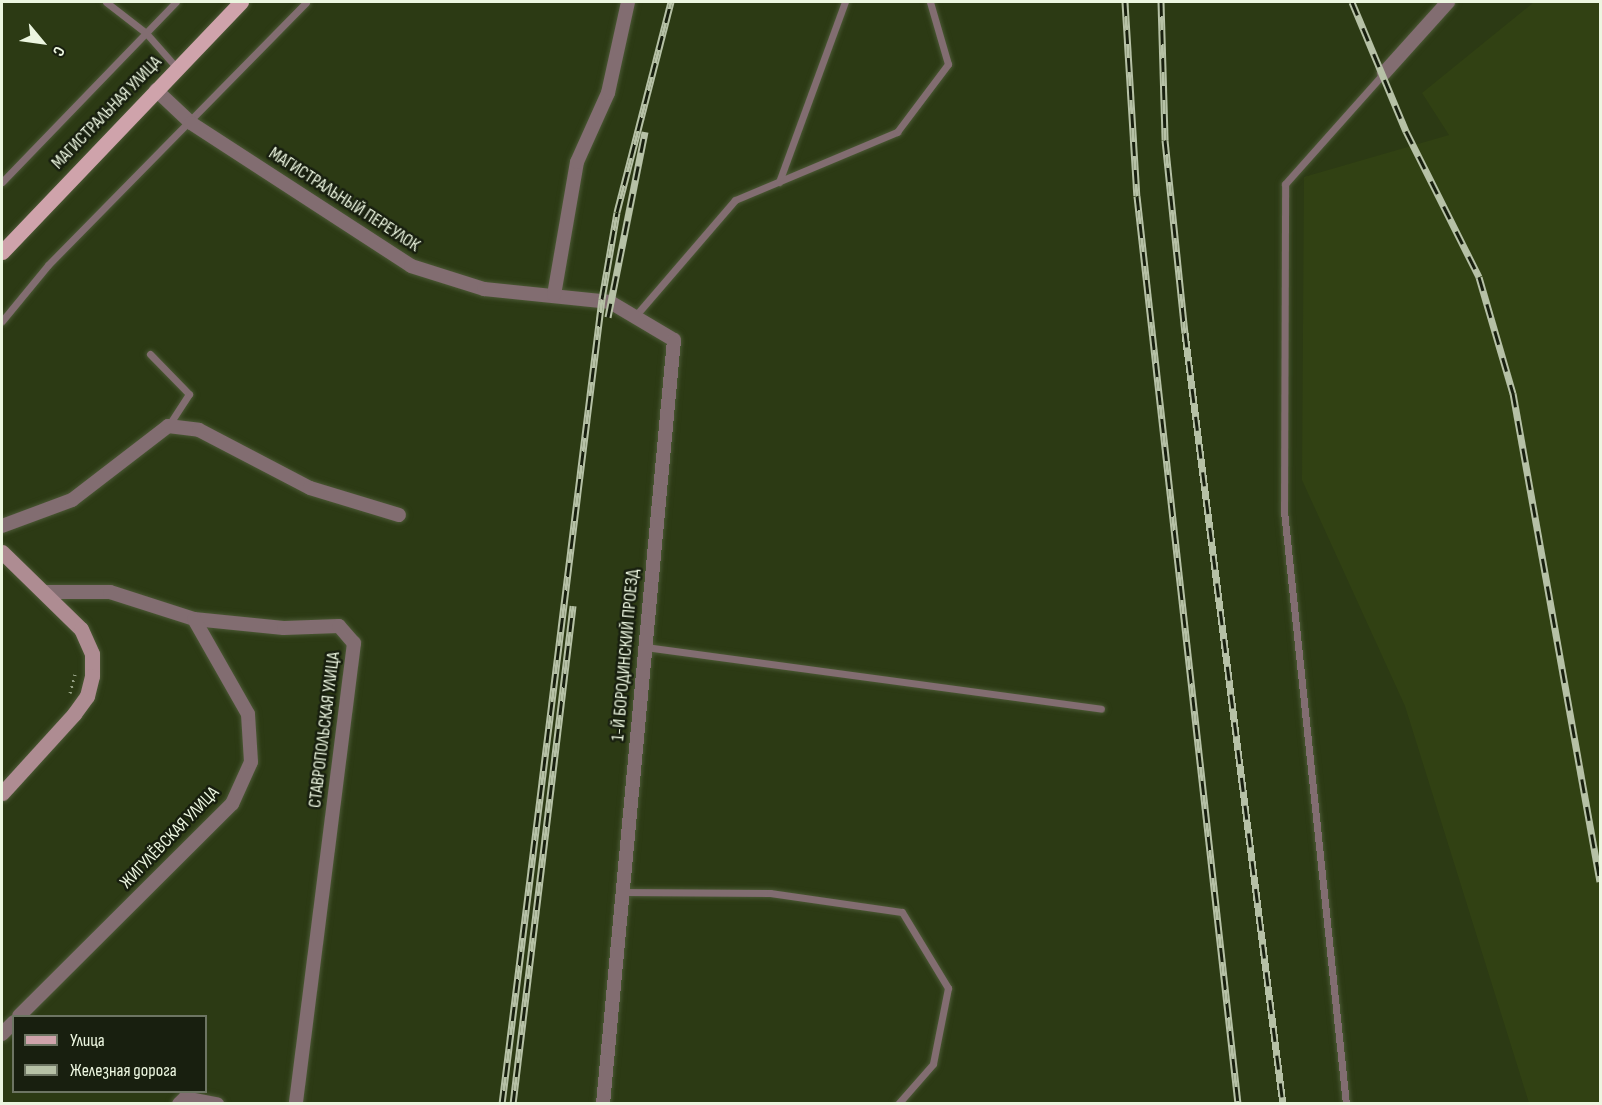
<!DOCTYPE html>
<html>
<head>
<meta charset="utf-8">
<style>
	body { margin:0 }
	#map { position:relative; width:1602px; height:1105px; overflow:hidden; background:#2c3a14; font-family:"Sofia Sans Condensed",sans-serif }
	div>[style] { position:absolute }
	.built>* { inset:0; background:#314113 }
	.path>* { height:3px; margin-top:-1.5px; transform-origin:0; background:repeating-linear-gradient(90deg,#939f82 0 1.5px,transparent 0 6px) }
	.roads { filter:drop-shadow(0 0 2px #4b5835) drop-shadow(0 0 2px #4b5835) }
	.lane>* { height:7px; margin:-3.5px; padding:0 3.5px; transform-origin:3.5px; border-radius:3.5px; background:#826d71 }
	.street>* { height:14px; margin:-7px; padding:0 7px; transform-origin:7px; border-radius:7px; background:#826d71 }
	.secondary>* { height:15px; margin:-7.5px; padding:0 7.5px; transform-origin:7.5px; border-radius:7.5px; background:#ae8c92 }
	.primary>* { height:15px; margin:-7.5px; padding:0 7.5px; transform-origin:7.5px; border-radius:7.5px; background:#cfa3ab }
	.rail>* { height:7px; margin-top:-3.5px; transform-origin:0; background:repeating-linear-gradient(90deg,#181f0f 0 14px,#b6c1a6 0 28px); box-sizing:border-box; border-block:2px solid #b6c1a6 }
	span { translate:-50% -50%; white-space:nowrap; text-align:center; line-height:1.15; -webkit-text-stroke:5px #181f0f; paint-order:stroke }
	.street-label { font-size:18px; color:#ecf6e0 }
	.frame { position:absolute; inset:0; border:3px solid #ecf6e0; pointer-events:none }
	.legend { position:absolute; left:12px; top:1015px; width:195px; height:78px; box-sizing:border-box; background:#181f0f; border:2px solid #6d7563; margin:0; padding:8px 10px; list-style:none; font-size:18px; color:#ecf6e0 }
	.legend li { display:flex; align-items:center; gap:12px; height:30px }
	.legend b { width:30px; border:2px solid #6d7563 }
	.north { position:absolute; left:12px; top:12px; width:60px; height:60px; -webkit-text-stroke:4px #181f0f; paint-order:stroke; rotate:119deg; font-size:16px; font-weight:700; line-height:24px; text-align:center; color:#ecf6e0 }
	.north::after { content:''; display:block; margin:auto; width:21px; height:27px; background:#ecf6e0; clip-path:polygon(50% 0,100% 100%,50% 72%,0 100%) }
</style>
</head>
<body>
<div id="map">
	<div class="built">
		<i style="clip-path:polygon(1534px 2px,1600px 2px,1600px 1103px,1529px 1103px,1405px 706px,1302px 480px,1304px 177px,1449px 135px,1422px 93px)"></i>
	</div>
	<div class="path">
		<i style="left:70px;top:693px;width:23px;rotate:-75deg"></i>
	</div>
	<div class="roads">
		<div class="lane">
			<i style="left:106px;top:2px;width:51px;rotate:37.8deg"></i>
			<i style="left:146px;top:33px;width:47px;rotate:48.5deg"></i>
			<i style="left:2px;top:182px;width:250px;rotate:-46deg"></i>
			<i style="left:779px;top:182px;width:192px;rotate:-69.9deg"></i>
			<i style="left:637px;top:314px;width:150px;rotate:-49.3deg"></i>
			<i style="left:735px;top:200px;width:176px;rotate:-22.8deg"></i>
			<i style="left:897px;top:132px;width:85px;rotate:-53.1deg"></i>
			<i style="left:948px;top:64px;width:65px;rotate:-106.2deg"></i>
			<i style="left:2px;top:321px;width:72px;rotate:-50.6deg"></i>
			<i style="left:48px;top:265px;width:368px;rotate:-45.5deg"></i>
			<i style="left:150px;top:354px;width:56px;rotate:45.7deg"></i>
			<i style="left:189px;top:394px;width:38px;rotate:123deg"></i>
			<i style="left:645px;top:647px;width:460px;rotate:7.7deg"></i>
			<i style="left:622px;top:892px;width:148px;rotate:0.4deg"></i>
			<i style="left:770px;top:893px;width:133px;rotate:8.2deg"></i>
			<i style="left:902px;top:912px;width:89px;rotate:58.8deg"></i>
			<i style="left:948px;top:988px;width:77px;rotate:101.2deg"></i>
			<i style="left:933px;top:1064px;width:53px;rotate:131.2deg"></i>
			<i style="left:1346px;top:1104px;width:596px;rotate:-95.97deg"></i>
			<i style="left:1284px;top:511px;width:327px;rotate:-89.8deg"></i>
			<i style="left:1285px;top:184px;width:149px;rotate:-48.3deg"></i>
		</div>
		<div class="street">
			<i style="left:1384px;top:73px;width:96px;rotate:-48deg"></i>
			<i style="left:156px;top:90px;width:48px;rotate:43.3deg"></i>
			<i style="left:191px;top:123px;width:262px;rotate:33deg"></i>
			<i style="left:411px;top:266px;width:77px;rotate:17.5deg"></i>
			<i style="left:484px;top:289px;width:127px;rotate:5.9deg"></i>
			<i style="left:610px;top:302px;width:74px;rotate:30.7deg"></i>
			<i style="left:674px;top:340px;width:767px;rotate:95.31deg"></i>
			<i style="left:554px;top:295px;width:135px;rotate:-80.2deg"></i>
			<i style="left:577px;top:162px;width:76px;rotate:-65.8deg"></i>
			<i style="left:608px;top:93px;width:93px;rotate:-77.6deg"></i>
			<i style="left:2px;top:526px;width:75px;rotate:-20.4deg"></i>
			<i style="left:72px;top:500px;width:121px;rotate:-37.6deg"></i>
			<i style="left:168px;top:426px;width:31px;rotate:7deg"></i>
			<i style="left:199px;top:430px;width:125px;rotate:27.6deg"></i>
			<i style="left:310px;top:488px;width:93px;rotate:16.9deg"></i>
			<i style="left:46px;top:592px;width:64px"></i>
			<i style="left:110px;top:592px;width:88px;rotate:17.8deg"></i>
			<i style="left:194px;top:619px;width:90px;rotate:5.7deg"></i>
			<i style="left:284px;top:628px;width:55px;rotate:-2.1deg"></i>
			<i style="left:339px;top:626px;width:23px;rotate:49deg"></i>
			<i style="left:354px;top:643px;width:465px;rotate:97.2deg"></i>
			<i style="left:19px;top:1016px;width:301px;rotate:-44.9deg"></i>
			<i style="left:232px;top:804px;width:46px;rotate:-65.7deg"></i>
			<i style="left:251px;top:762px;width:48px;rotate:-93.6deg"></i>
			<i style="left:248px;top:714px;width:109px;rotate:-119.6deg"></i>
			<i style="left:2px;top:1034px;width:17px;rotate:-45deg"></i>
			<i style="left:179px;top:1104px;width:8px;rotate:-45deg"></i>
			<i style="left:185px;top:1098px;width:33px;rotate:11deg"></i>
		</div>
		<div class="secondary">
			<i style="left:2px;top:552px;width:110px;rotate:44.3deg"></i>
			<i style="left:81px;top:629px;width:27px;rotate:66deg"></i>
			<i style="left:92px;top:654px;width:22px;rotate:90deg"></i>
			<i style="left:92px;top:676px;width:21px;rotate:104deg"></i>
			<i style="left:87px;top:696px;width:22px;rotate:126deg"></i>
			<i style="left:74px;top:714px;width:107px;rotate:132.3deg"></i>
		</div>
		<div class="primary">
			<i style="left:2px;top:252px;width:346px;rotate:-46.3deg"></i>
		</div>
	</div>
	<div class="rail">
		<i style="left:1125px;top:2px;width:194px;rotate:86.5deg"></i>
		<i style="left:1137px;top:196px;width:914px;rotate:83.65deg"></i>
		<i style="left:1161px;top:2px;width:138px;rotate:88.3deg"></i>
		<i style="left:1165px;top:140px;width:194px;rotate:84.1deg"></i>
		<i style="left:1185px;top:333px;width:777px;rotate:82.76deg"></i>
		<i style="left:1352px;top:2px;width:140px;rotate:67.3deg"></i>
		<i style="left:1406px;top:131px;width:163px;rotate:63.4deg"></i>
		<i style="left:1479px;top:277px;width:121px;rotate:73.7deg"></i>
		<i style="left:1513px;top:393px;width:496px;rotate:79.9deg"></i>
		<i style="left:608px;top:317px;width:189px;rotate:-78.7deg"></i>
		<i style="left:502px;top:1104px;width:811px;rotate:-82.92deg"></i>
		<i style="left:602px;top:299px;width:88px;rotate:-80.2deg"></i>
		<i style="left:617px;top:212px;width:217px;rotate:-75.6deg"></i>
		<i style="left:513px;top:1104px;width:502px;rotate:-83.13deg"></i>
	</div>
	<div class="street-label">
		<span style="left:107px;top:113px;rotate:-46deg">МАГИСТРАЛЬНАЯ УЛИЦА</span>
		<span style="left:344px;top:200px;rotate:33deg">МАГИСТРАЛЬНЫЙ ПЕРЕУЛОК</span>
		<span style="left:626px;top:655px;rotate:-85deg">1-Й БОРОДИНСКИЙ ПРОЕЗД</span>
		<span style="left:325px;top:730px;rotate:-83deg">СТАВРОПОЛЬСКАЯ УЛИЦА</span>
		<span style="left:170px;top:838px;rotate:-46deg">ЖИГУЛЁВСКАЯ УЛИЦА</span>
	</div>
	<div class="frame"></div>
	<ul class="legend">
	<li><b style="height:8px;background:#cfa3ab"></b>Улица</li>
	<li><b style="height:8px;background:#b6c1a6"></b>Железная дорога</li>
	</ul>
	<div class="north">С</div>
</div>
</body>
</html>
